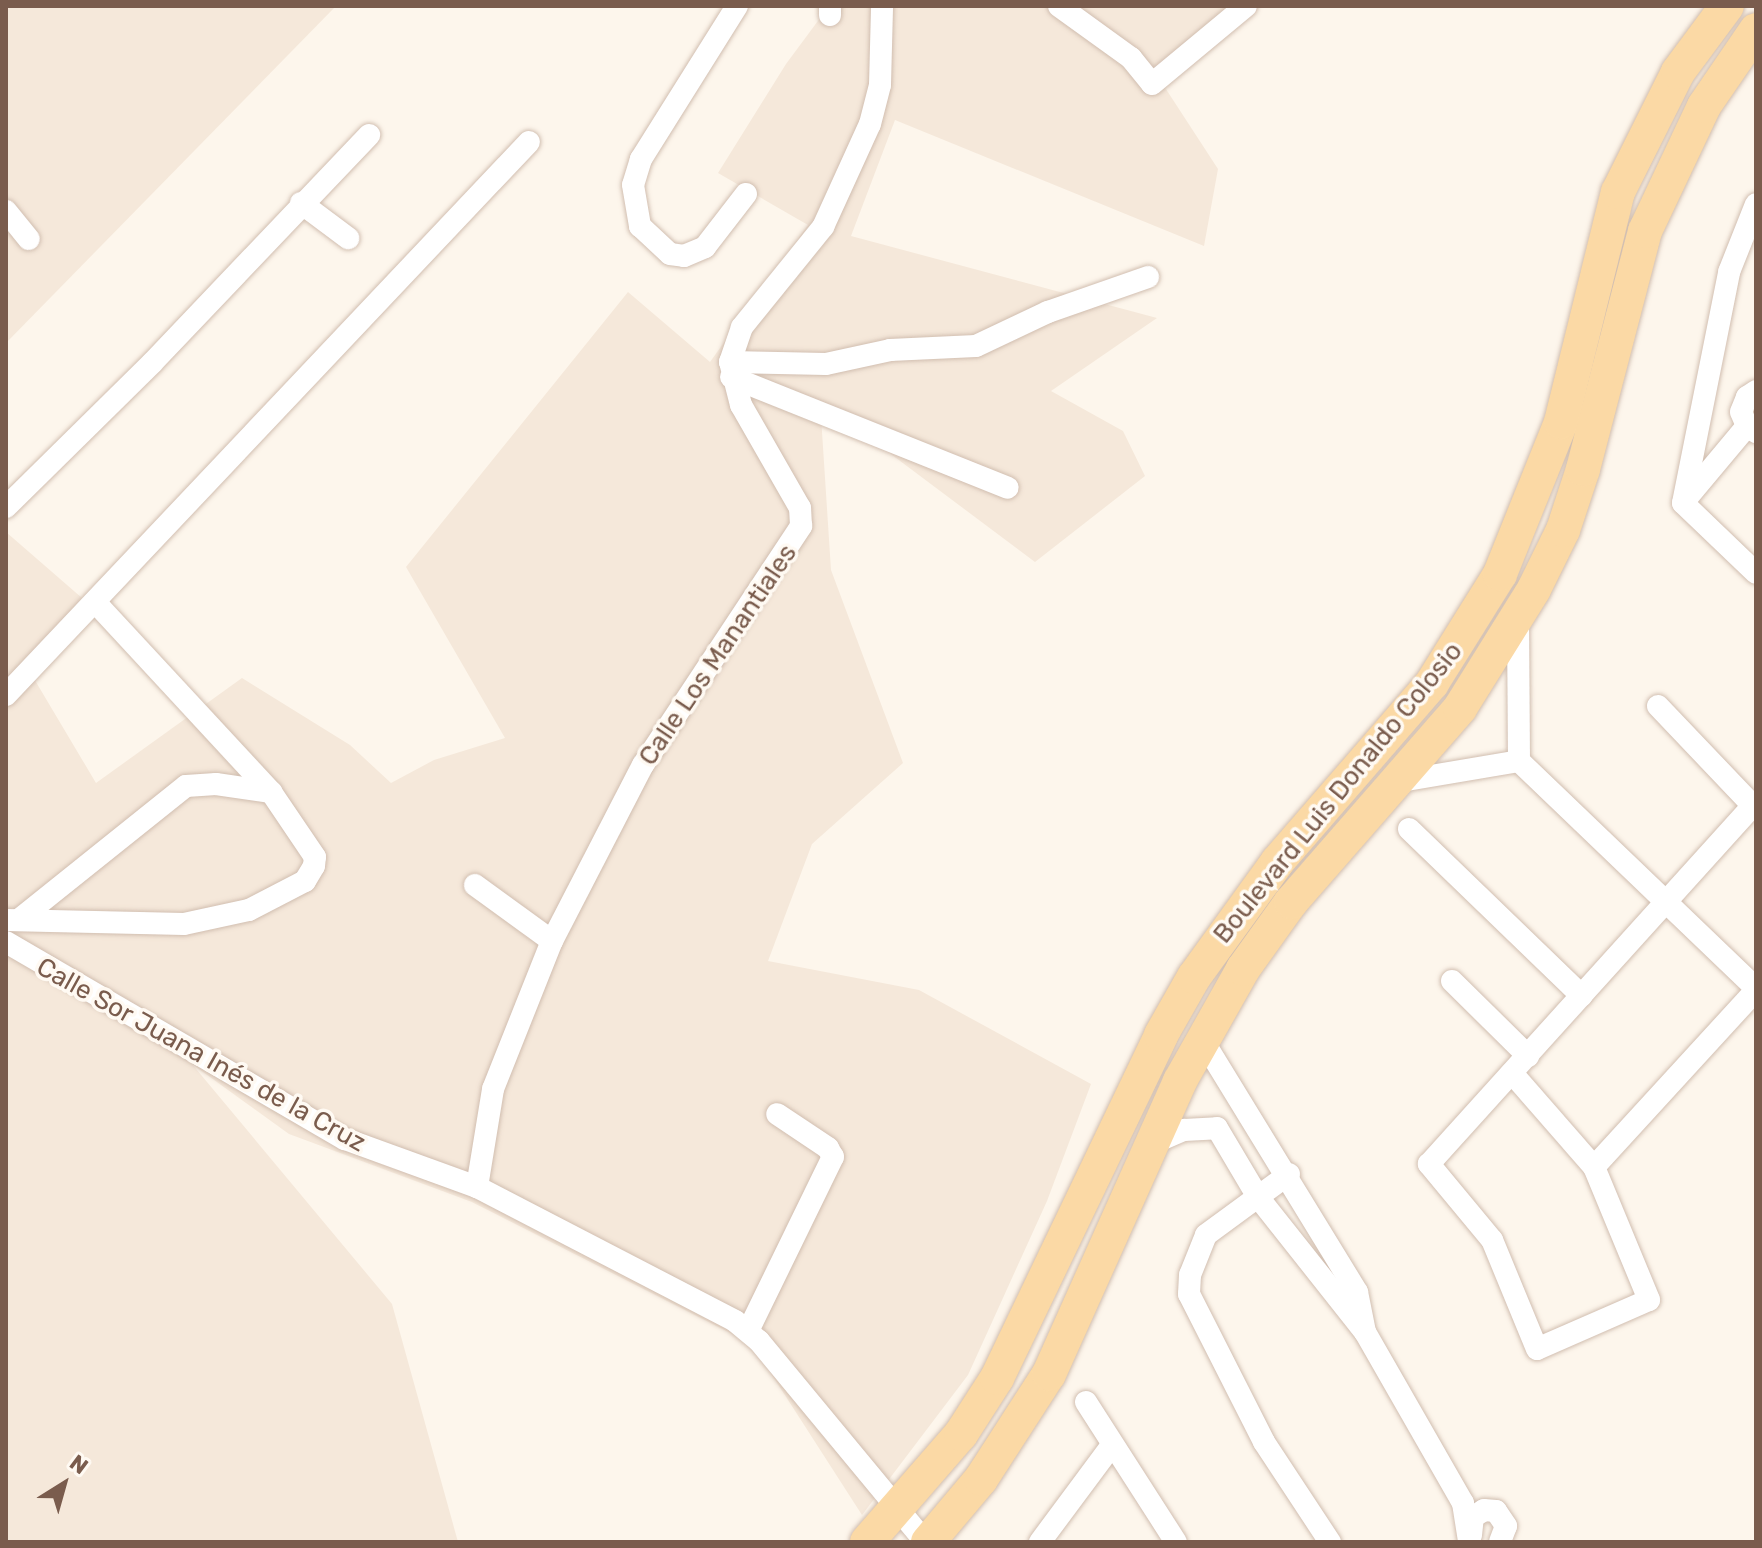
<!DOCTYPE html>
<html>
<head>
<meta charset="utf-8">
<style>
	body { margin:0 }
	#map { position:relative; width:1762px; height:1548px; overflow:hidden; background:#fdf6ec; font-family:Rubik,sans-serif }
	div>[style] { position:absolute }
	.residential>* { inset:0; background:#f5e8da }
	.roads { filter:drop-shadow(0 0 2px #d1beb0) drop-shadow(0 0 2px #d1beb0) }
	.street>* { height:22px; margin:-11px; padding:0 11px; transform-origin:11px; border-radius:11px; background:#fff }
	.primary>* { height:34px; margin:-17px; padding:0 17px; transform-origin:17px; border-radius:17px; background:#fbd9a5 }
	span { translate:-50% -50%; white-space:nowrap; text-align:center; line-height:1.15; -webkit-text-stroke:7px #fffaf3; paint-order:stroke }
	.street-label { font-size:26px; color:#7a5c4d }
	.frame { position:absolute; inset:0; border:8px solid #7a5c4d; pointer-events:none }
	.north { position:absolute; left:24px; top:1444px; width:80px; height:80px; -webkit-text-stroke:6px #fffaf3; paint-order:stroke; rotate:37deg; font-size:22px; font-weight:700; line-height:32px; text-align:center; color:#7a5c4d }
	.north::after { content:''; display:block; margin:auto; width:28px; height:36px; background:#7a5c4d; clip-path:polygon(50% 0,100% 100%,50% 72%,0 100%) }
</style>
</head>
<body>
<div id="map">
	<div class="residential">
		<i style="clip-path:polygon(6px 6px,336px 6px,6px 343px)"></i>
		<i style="clip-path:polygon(829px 6px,1234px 6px,1162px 83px,1218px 169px,1204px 246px,895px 120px,851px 236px,1157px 318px,1051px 391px,1123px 431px,1145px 476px,1035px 562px,820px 401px,831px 570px,903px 763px,812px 844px,768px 961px,919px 990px,1091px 1084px,1047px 1201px,968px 1375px,862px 1515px,752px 1344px,472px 1202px,289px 1134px,192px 1064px,392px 1304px,458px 1542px,6px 1542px,6px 532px,82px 598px,30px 672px,96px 783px,242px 678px,350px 745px,391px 783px,434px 760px,505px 738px,406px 567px,628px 292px,710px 362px,808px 225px,718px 173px,786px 64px)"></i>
	</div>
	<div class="roads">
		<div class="street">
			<i style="left:737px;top:6px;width:181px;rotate:122.1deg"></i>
			<i style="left:641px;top:159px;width:27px;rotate:107deg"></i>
			<i style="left:633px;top:185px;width:42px;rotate:80.3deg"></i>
			<i style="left:640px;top:226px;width:41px;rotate:43deg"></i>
			<i style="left:670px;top:254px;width:14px;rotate:8deg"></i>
			<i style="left:684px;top:256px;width:23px;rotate:-23deg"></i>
			<i style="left:705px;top:247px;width:67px;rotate:-52.3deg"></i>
			<i style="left:1059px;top:6px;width:89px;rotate:35.8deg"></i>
			<i style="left:1131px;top:58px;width:33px;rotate:51deg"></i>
			<i style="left:1152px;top:84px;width:122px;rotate:-39.7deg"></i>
			<i style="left:830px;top:15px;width:9px;rotate:-90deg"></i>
			<i style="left:301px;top:203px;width:59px;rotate:36.7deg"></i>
			<i style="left:6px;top:211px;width:36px;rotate:51deg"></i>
			<i style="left:730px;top:362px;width:96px;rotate:1.2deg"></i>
			<i style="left:826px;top:364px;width:66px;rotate:-12.3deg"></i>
			<i style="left:890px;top:350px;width:86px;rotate:-2.7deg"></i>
			<i style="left:976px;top:346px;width:80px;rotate:-25.3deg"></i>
			<i style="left:1048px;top:312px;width:106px;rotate:-19.3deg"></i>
			<i style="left:731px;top:377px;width:298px;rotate:21.8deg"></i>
			<i style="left:1756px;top:391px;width:11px;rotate:146deg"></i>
			<i style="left:1747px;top:397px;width:16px;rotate:112deg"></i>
			<i style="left:1741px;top:412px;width:15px;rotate:67deg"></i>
			<i style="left:1747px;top:426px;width:11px;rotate:34deg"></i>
			<i style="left:1686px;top:499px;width:95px;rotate:-50.1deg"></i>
			<i style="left:1683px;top:503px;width:236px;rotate:-78.7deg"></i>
			<i style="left:1729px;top:272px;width:73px;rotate:-68.3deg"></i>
			<i style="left:1683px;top:503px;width:101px;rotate:43.8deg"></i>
			<i style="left:6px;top:507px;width:205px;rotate:-44.6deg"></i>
			<i style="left:152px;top:363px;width:315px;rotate:-46.4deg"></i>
			<i style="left:1518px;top:618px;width:143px;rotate:89.6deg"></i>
			<i style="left:1519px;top:761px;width:328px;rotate:43.8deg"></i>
			<i style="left:6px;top:695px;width:761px;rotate:-46.6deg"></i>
			<i style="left:1658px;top:706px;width:142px;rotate:46.4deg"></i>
			<i style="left:1401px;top:781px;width:120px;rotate:-9.6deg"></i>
			<i style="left:1409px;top:829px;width:240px;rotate:44deg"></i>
			<i style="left:475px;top:885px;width:95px;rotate:36deg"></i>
			<i style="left:21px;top:918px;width:211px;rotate:-38.7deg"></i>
			<i style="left:186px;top:786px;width:30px;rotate:-4deg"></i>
			<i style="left:216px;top:784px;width:56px;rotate:8.3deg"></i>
			<i style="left:6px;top:920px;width:178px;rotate:1.3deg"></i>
			<i style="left:184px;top:924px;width:66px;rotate:-12.2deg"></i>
			<i style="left:249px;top:910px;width:63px;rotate:-27.4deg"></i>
			<i style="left:305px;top:881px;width:17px;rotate:-59deg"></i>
			<i style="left:314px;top:866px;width:9px;rotate:-84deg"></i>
			<i style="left:315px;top:857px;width:78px;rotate:-124.1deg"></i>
			<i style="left:271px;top:792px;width:259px;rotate:-132.8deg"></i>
			<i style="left:6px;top:942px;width:392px;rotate:30.2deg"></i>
			<i style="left:345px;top:1139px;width:140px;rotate:20deg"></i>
			<i style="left:477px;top:1187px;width:291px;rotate:27.4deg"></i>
			<i style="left:735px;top:1321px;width:31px;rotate:40deg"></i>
			<i style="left:759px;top:1341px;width:261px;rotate:50.4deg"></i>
			<i style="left:1452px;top:981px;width:107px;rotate:44.6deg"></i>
			<i style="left:1202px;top:1039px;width:297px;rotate:58.5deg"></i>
			<i style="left:1357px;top:1292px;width:41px;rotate:78.7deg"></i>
			<i style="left:1512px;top:1073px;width:125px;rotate:48.9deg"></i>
			<i style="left:1594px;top:1167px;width:144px;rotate:67.5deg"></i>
			<i style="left:1649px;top:1300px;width:122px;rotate:156.4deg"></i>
			<i style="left:1537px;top:1349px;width:118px;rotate:-112.4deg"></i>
			<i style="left:1492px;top:1240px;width:99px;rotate:-129.7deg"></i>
			<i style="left:1429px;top:1164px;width:483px;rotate:-47.9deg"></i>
			<i style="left:1153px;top:1143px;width:34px;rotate:-23deg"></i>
			<i style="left:1184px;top:1130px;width:33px;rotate:-3deg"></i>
			<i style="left:1217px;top:1128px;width:80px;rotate:59.3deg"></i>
			<i style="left:1258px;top:1197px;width:172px;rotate:51.6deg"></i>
			<i style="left:1365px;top:1332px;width:197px;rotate:60.2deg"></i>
			<i style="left:1463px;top:1503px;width:39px;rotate:81deg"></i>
			<i style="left:1594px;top:1167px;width:240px;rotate:-47.5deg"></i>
			<i style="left:1289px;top:1174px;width:103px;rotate:143.7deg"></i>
			<i style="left:1206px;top:1235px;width:43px;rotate:111.8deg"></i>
			<i style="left:1190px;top:1275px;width:19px;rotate:93deg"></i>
			<i style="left:1189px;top:1294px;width:166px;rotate:63.1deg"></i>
			<i style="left:1264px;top:1442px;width:120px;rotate:56.6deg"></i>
			<i style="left:477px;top:1187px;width:99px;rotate:-80.7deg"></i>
			<i style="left:493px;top:1089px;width:159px;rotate:-68.3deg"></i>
			<i style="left:552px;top:941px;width:198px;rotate:-62.7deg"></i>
			<i style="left:643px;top:765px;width:287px;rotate:-56.5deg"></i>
			<i style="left:801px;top:526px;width:18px;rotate:-93deg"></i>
			<i style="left:800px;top:508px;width:119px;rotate:-119.8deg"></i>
			<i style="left:741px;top:405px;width:44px;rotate:-104.3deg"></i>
			<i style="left:730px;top:362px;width:37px;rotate:-71deg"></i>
			<i style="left:742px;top:327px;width:129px;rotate:-51deg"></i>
			<i style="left:823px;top:227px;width:113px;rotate:-65.5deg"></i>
			<i style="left:870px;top:124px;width:40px;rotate:-75.6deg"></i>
			<i style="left:880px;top:85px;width:79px;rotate:-88.5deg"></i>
			<i style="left:748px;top:1331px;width:194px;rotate:-64deg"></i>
			<i style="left:833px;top:1157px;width:10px;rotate:-119deg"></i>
			<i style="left:828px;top:1148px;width:61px;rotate:-146.3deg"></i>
			<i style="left:1086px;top:1402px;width:166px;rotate:57.3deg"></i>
			<i style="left:1471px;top:1535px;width:18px;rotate:-84deg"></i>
			<i style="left:1473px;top:1517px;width:13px;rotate:-32deg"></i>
			<i style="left:1484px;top:1510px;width:12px;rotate:5deg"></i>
			<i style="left:1496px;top:1511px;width:18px;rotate:56deg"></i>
			<i style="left:1506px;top:1526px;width:17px;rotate:111deg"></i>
			<i style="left:1040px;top:1542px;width:121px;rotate:-53.4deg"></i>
		</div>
		<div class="primary">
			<i style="left:867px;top:1542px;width:143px;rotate:-49deg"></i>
			<i style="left:961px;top:1434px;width:67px;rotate:-57.3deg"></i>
			<i style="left:997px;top:1378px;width:380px;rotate:-64.4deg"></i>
			<i style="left:1161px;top:1035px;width:67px;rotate:-60.4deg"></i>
			<i style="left:1194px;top:977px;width:143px;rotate:-54.1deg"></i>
			<i style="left:1278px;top:861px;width:235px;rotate:-49.1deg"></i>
			<i style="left:1432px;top:683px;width:128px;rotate:-58deg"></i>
			<i style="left:1500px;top:574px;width:164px;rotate:-68.1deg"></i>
			<i style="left:1561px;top:422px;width:237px;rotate:-76.1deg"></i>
			<i style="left:1618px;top:192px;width:134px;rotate:-63.4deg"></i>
			<i style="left:1678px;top:72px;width:82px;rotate:-53.4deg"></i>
			<i style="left:928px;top:1542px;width:82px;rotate:-49.9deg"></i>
			<i style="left:981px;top:1479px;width:125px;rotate:-57.1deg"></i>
			<i style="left:1049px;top:1374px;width:321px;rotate:-65.9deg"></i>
			<i style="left:1180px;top:1081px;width:129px;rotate:-60.6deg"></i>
			<i style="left:1243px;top:969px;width:82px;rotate:-54.4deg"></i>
			<i style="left:1291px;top:902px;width:257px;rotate:-48.9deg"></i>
			<i style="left:1460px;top:708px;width:140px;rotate:-58.1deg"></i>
			<i style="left:1534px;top:589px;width:66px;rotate:-63.8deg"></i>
			<i style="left:1563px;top:530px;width:64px;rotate:-71.8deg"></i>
			<i style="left:1583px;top:469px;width:246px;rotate:-75.4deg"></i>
			<i style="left:1645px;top:231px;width:138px;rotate:-64.7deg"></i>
			<i style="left:1704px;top:106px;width:92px;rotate:-55.6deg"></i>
		</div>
	</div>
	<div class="street-label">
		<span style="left:718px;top:655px;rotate:-56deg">Calle Los Manantiales</span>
		<span style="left:1338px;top:793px;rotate:-51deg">Boulevard Luis Donaldo Colosio</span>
		<span style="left:201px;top:1055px;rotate:29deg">Calle Sor Juana Inés de la Cruz</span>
	</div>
	<div class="frame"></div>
	<div class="north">N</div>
</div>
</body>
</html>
